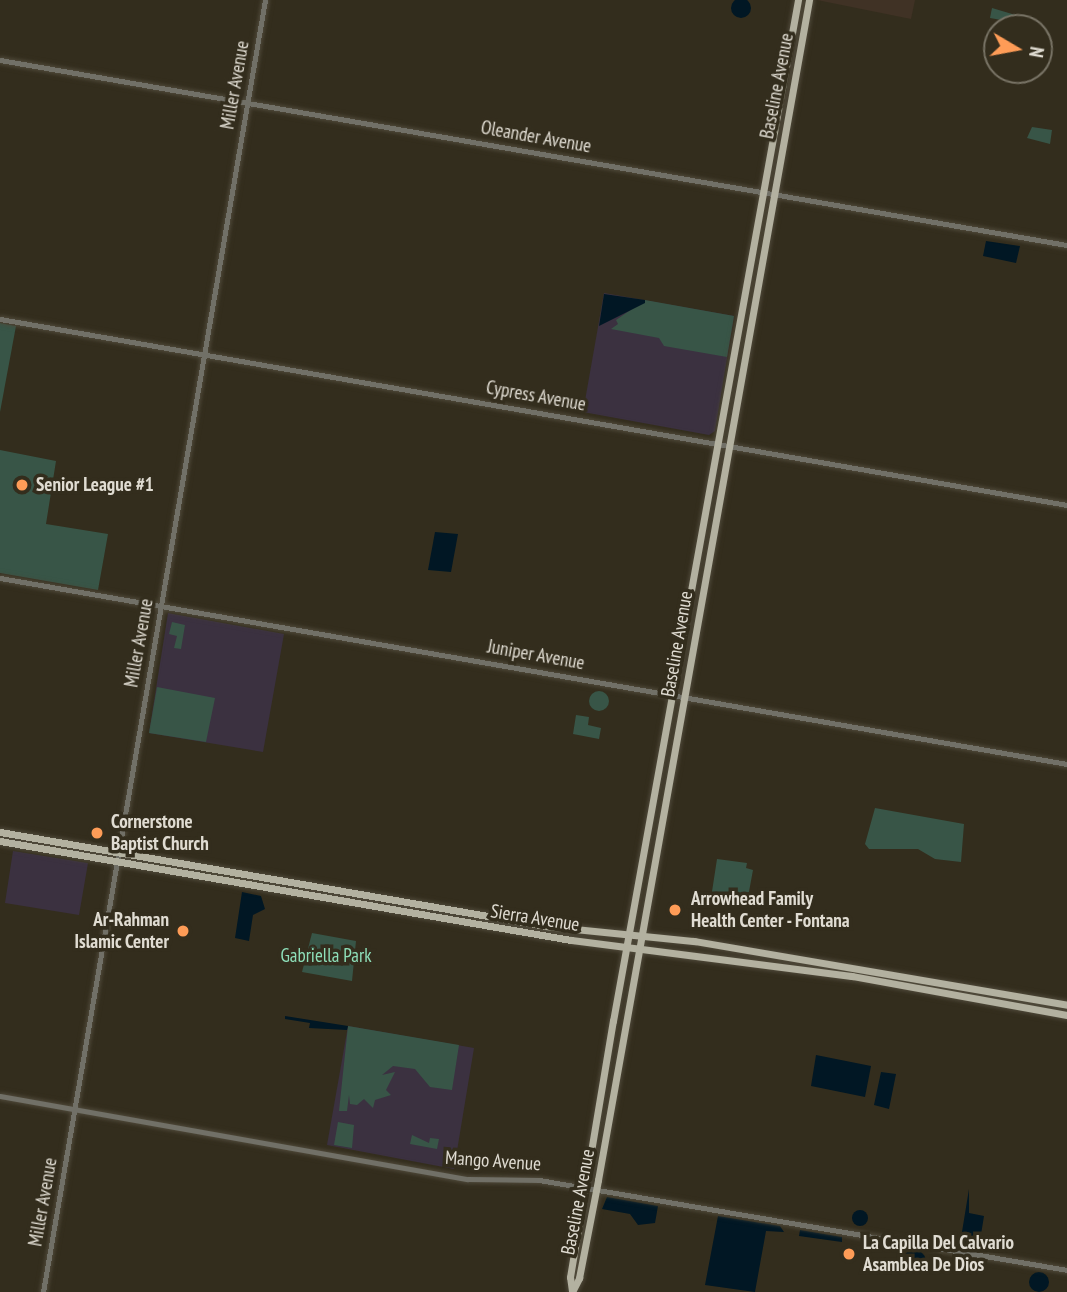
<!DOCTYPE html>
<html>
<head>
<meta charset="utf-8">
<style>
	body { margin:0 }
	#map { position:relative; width:1067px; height:1292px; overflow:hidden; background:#332d1d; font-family:"PT Sans Narrow",sans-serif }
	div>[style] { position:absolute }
	.commercial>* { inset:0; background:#403225 }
	.education>* { inset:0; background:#3b3140 }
	.green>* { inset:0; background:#385547 }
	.round { border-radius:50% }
	.water>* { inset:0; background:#011724 }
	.roads { filter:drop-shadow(0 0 2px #4f493a) drop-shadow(0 0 2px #4f493a) }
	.tertiary>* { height:5px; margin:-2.5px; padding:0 2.5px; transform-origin:2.5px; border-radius:2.5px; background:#717067 }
	.primary>* { height:7px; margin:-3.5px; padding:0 3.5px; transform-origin:3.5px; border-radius:3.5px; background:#b3b1a0 }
	.dots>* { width:19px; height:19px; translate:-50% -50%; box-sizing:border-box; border:4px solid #332d1d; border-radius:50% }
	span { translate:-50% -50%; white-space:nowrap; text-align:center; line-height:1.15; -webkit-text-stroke:7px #332d1d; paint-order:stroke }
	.street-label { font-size:19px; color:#e0dcd2 }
	.poi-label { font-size:19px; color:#e0dcd2; font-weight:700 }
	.left { translate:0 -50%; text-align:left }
	.right { translate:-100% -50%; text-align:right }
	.park-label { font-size:19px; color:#8edfb9 }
	.north { position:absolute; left:983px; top:14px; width:70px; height:70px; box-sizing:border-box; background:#332d1d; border:2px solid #787365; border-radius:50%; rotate:100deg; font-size:19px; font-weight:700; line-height:28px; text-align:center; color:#e0dcd2 }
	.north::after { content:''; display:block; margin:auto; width:24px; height:32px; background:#fe9c57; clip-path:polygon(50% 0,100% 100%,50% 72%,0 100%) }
</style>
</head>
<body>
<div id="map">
	<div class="commercial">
		<i style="clip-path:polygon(817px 0,915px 0,911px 19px)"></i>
	</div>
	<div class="education">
		<i style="clip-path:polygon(604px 293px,734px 316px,715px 431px,709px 435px,583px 412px)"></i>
		<i style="clip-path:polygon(168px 613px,284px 634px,263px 752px,149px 733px)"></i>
		<i style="clip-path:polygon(13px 851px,88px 863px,79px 915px,5px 903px)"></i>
		<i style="clip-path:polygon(348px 1026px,474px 1048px,454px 1169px,327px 1145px)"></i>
	</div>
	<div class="green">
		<i style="clip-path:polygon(992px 8px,1036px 21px,1035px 26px,990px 18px)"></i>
		<i style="clip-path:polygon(1032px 127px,1052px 130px,1050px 144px,1027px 138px)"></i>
		<i style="clip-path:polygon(645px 300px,734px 316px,727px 357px,664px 346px,659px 338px,611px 329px,618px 324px,616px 320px)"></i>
		<i style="clip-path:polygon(0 323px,16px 326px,0 412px)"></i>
		<i style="clip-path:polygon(0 450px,56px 461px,46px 524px,108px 534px,98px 590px,0 573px)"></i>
		<i style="clip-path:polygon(172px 622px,185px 625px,181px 649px,174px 648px,177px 636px,169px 634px)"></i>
		<i style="clip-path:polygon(157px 687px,215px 698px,206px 742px,149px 733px)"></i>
		<i class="round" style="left:589px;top:691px;width:20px;height:20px"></i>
		<i style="clip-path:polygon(576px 715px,589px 717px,588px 725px,601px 728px,599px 739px,573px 734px)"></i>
		<i style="clip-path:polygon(875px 808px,964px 824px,961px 862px,935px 859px,918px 849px,869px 849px,865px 844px)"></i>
		<i style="clip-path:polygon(717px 859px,747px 863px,746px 868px,753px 870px,748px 897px,738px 905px,711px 898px)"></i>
		<i style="clip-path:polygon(312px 933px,356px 941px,352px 981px,302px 972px)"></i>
		<i style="clip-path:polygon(348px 1026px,459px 1045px,452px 1090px,430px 1087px,415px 1069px,393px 1066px,382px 1075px,395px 1072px,386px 1090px,391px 1095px,375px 1100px,373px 1108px,364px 1099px,357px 1105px,350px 1104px,349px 1095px,347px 1111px,339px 1111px)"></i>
		<i style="clip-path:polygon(338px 1122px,354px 1125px,352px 1148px,334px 1145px)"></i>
		<i style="clip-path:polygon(412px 1135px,429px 1143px,430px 1138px,439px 1139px,437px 1149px,410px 1144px)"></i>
	</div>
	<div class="water">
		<i class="round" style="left:731px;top:-2px;width:20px;height:20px"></i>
		<i style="clip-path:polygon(986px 241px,1020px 246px,1016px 263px,983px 256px)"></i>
		<i style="clip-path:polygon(604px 294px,645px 300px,645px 303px,599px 326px)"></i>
		<i style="clip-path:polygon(435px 532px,458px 534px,451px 572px,428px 570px)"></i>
		<i style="clip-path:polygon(242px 892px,261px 896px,265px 909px,253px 915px,249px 941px,235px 938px)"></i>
		<i style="clip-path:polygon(285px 1016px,348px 1026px,347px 1030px,309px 1028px,310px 1023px,285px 1019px)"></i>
		<i style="clip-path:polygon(816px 1055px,871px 1066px,865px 1097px,811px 1086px)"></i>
		<i style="clip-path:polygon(881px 1072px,896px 1074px,889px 1109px,874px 1105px)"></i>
		<i style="clip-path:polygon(969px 1189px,969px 1213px,984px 1216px,979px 1247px,960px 1244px)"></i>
		<i style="clip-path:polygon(607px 1197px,658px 1206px,655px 1223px,638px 1225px,630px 1214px,602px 1209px)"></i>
		<i class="round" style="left:852px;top:1210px;width:16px;height:16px"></i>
		<i style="clip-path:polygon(718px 1216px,780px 1226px,784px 1232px,766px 1231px,755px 1292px,705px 1285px)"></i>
		<i style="clip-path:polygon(800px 1230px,842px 1237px,842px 1242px,799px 1236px)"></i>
		<i class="round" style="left:902px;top:1250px;width:24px;height:24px"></i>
		<i class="round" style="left:1029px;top:1272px;width:20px;height:20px"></i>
	</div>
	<div class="roads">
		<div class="tertiary">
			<i style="left:0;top:60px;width:1083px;rotate:9.84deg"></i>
			<i style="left:0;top:319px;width:1083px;rotate:9.89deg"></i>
			<i style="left:0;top:578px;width:1083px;rotate:9.89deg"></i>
			<i style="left:0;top:1096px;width:475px;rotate:10.1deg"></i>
			<i style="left:468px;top:1179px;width:71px;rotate:0.8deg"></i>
			<i style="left:539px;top:1180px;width:536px;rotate:9.67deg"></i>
			<i style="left:43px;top:1292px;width:1311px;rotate:-80.25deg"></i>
		</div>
		<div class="primary">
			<i style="left:0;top:832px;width:554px;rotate:9.77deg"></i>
			<i style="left:546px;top:926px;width:149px;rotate:5.8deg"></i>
			<i style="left:694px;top:941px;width:378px;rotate:9.7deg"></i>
			<i style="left:0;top:841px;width:580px;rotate:9.84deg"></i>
			<i style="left:571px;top:940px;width:283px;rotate:7.3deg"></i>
			<i style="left:852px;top:976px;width:219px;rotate:10.3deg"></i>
			<i style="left:572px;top:1291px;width:14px;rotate:-98deg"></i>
			<i style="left:570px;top:1277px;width:260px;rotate:-80.5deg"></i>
			<i style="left:613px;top:1021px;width:1038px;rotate:-79.73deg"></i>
			<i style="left:572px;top:1292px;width:16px;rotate:-63deg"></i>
			<i style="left:579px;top:1278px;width:100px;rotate:-79deg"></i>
			<i style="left:598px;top:1180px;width:1199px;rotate:-79.86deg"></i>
		</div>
	</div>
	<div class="dots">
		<i style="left:22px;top:485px;background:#fe9c57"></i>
		<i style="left:97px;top:833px;background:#fe9c57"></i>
		<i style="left:675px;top:910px;background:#fe9c57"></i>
		<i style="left:183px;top:931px;background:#fe9c57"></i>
		<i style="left:849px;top:1254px;background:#fe9c57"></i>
	</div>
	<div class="street-label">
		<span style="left:235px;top:85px;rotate:-80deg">Miller Avenue</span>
		<span style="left:777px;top:86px;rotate:-79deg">Baseline Avenue</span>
		<span style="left:536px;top:137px;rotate:10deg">Oleander Avenue</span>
		<span style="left:536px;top:396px;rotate:10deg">Cypress Avenue</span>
		<span style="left:139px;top:643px;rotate:-80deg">Miller Avenue</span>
		<span style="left:677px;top:644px;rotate:-80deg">Baseline Avenue</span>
		<span style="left:536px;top:655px;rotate:10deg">Juniper Avenue</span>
		<span style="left:535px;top:918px;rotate:9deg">Sierra Avenue</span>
		<span style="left:493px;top:1161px;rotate:4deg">Mango Avenue</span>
		<span style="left:43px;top:1202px;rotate:-80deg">Miller Avenue</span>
		<span style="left:578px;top:1202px;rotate:-79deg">Baseline Avenue</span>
	</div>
	<div class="poi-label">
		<span class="left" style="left:36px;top:485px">Senior League #1</span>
		<span class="left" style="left:111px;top:833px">Cornerstone<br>Baptist Church</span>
		<span class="left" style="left:691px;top:910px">Arrowhead Family<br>Health Center - Fontana</span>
		<span class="right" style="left:169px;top:931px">Ar-Rahman<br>Islamic Center</span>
		<span class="left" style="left:863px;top:1254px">La Capilla Del Calvario<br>Asamblea De Dios</span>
	</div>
	<div class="park-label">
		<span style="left:326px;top:956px">Gabriella Park</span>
	</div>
	<div class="north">N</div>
</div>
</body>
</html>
